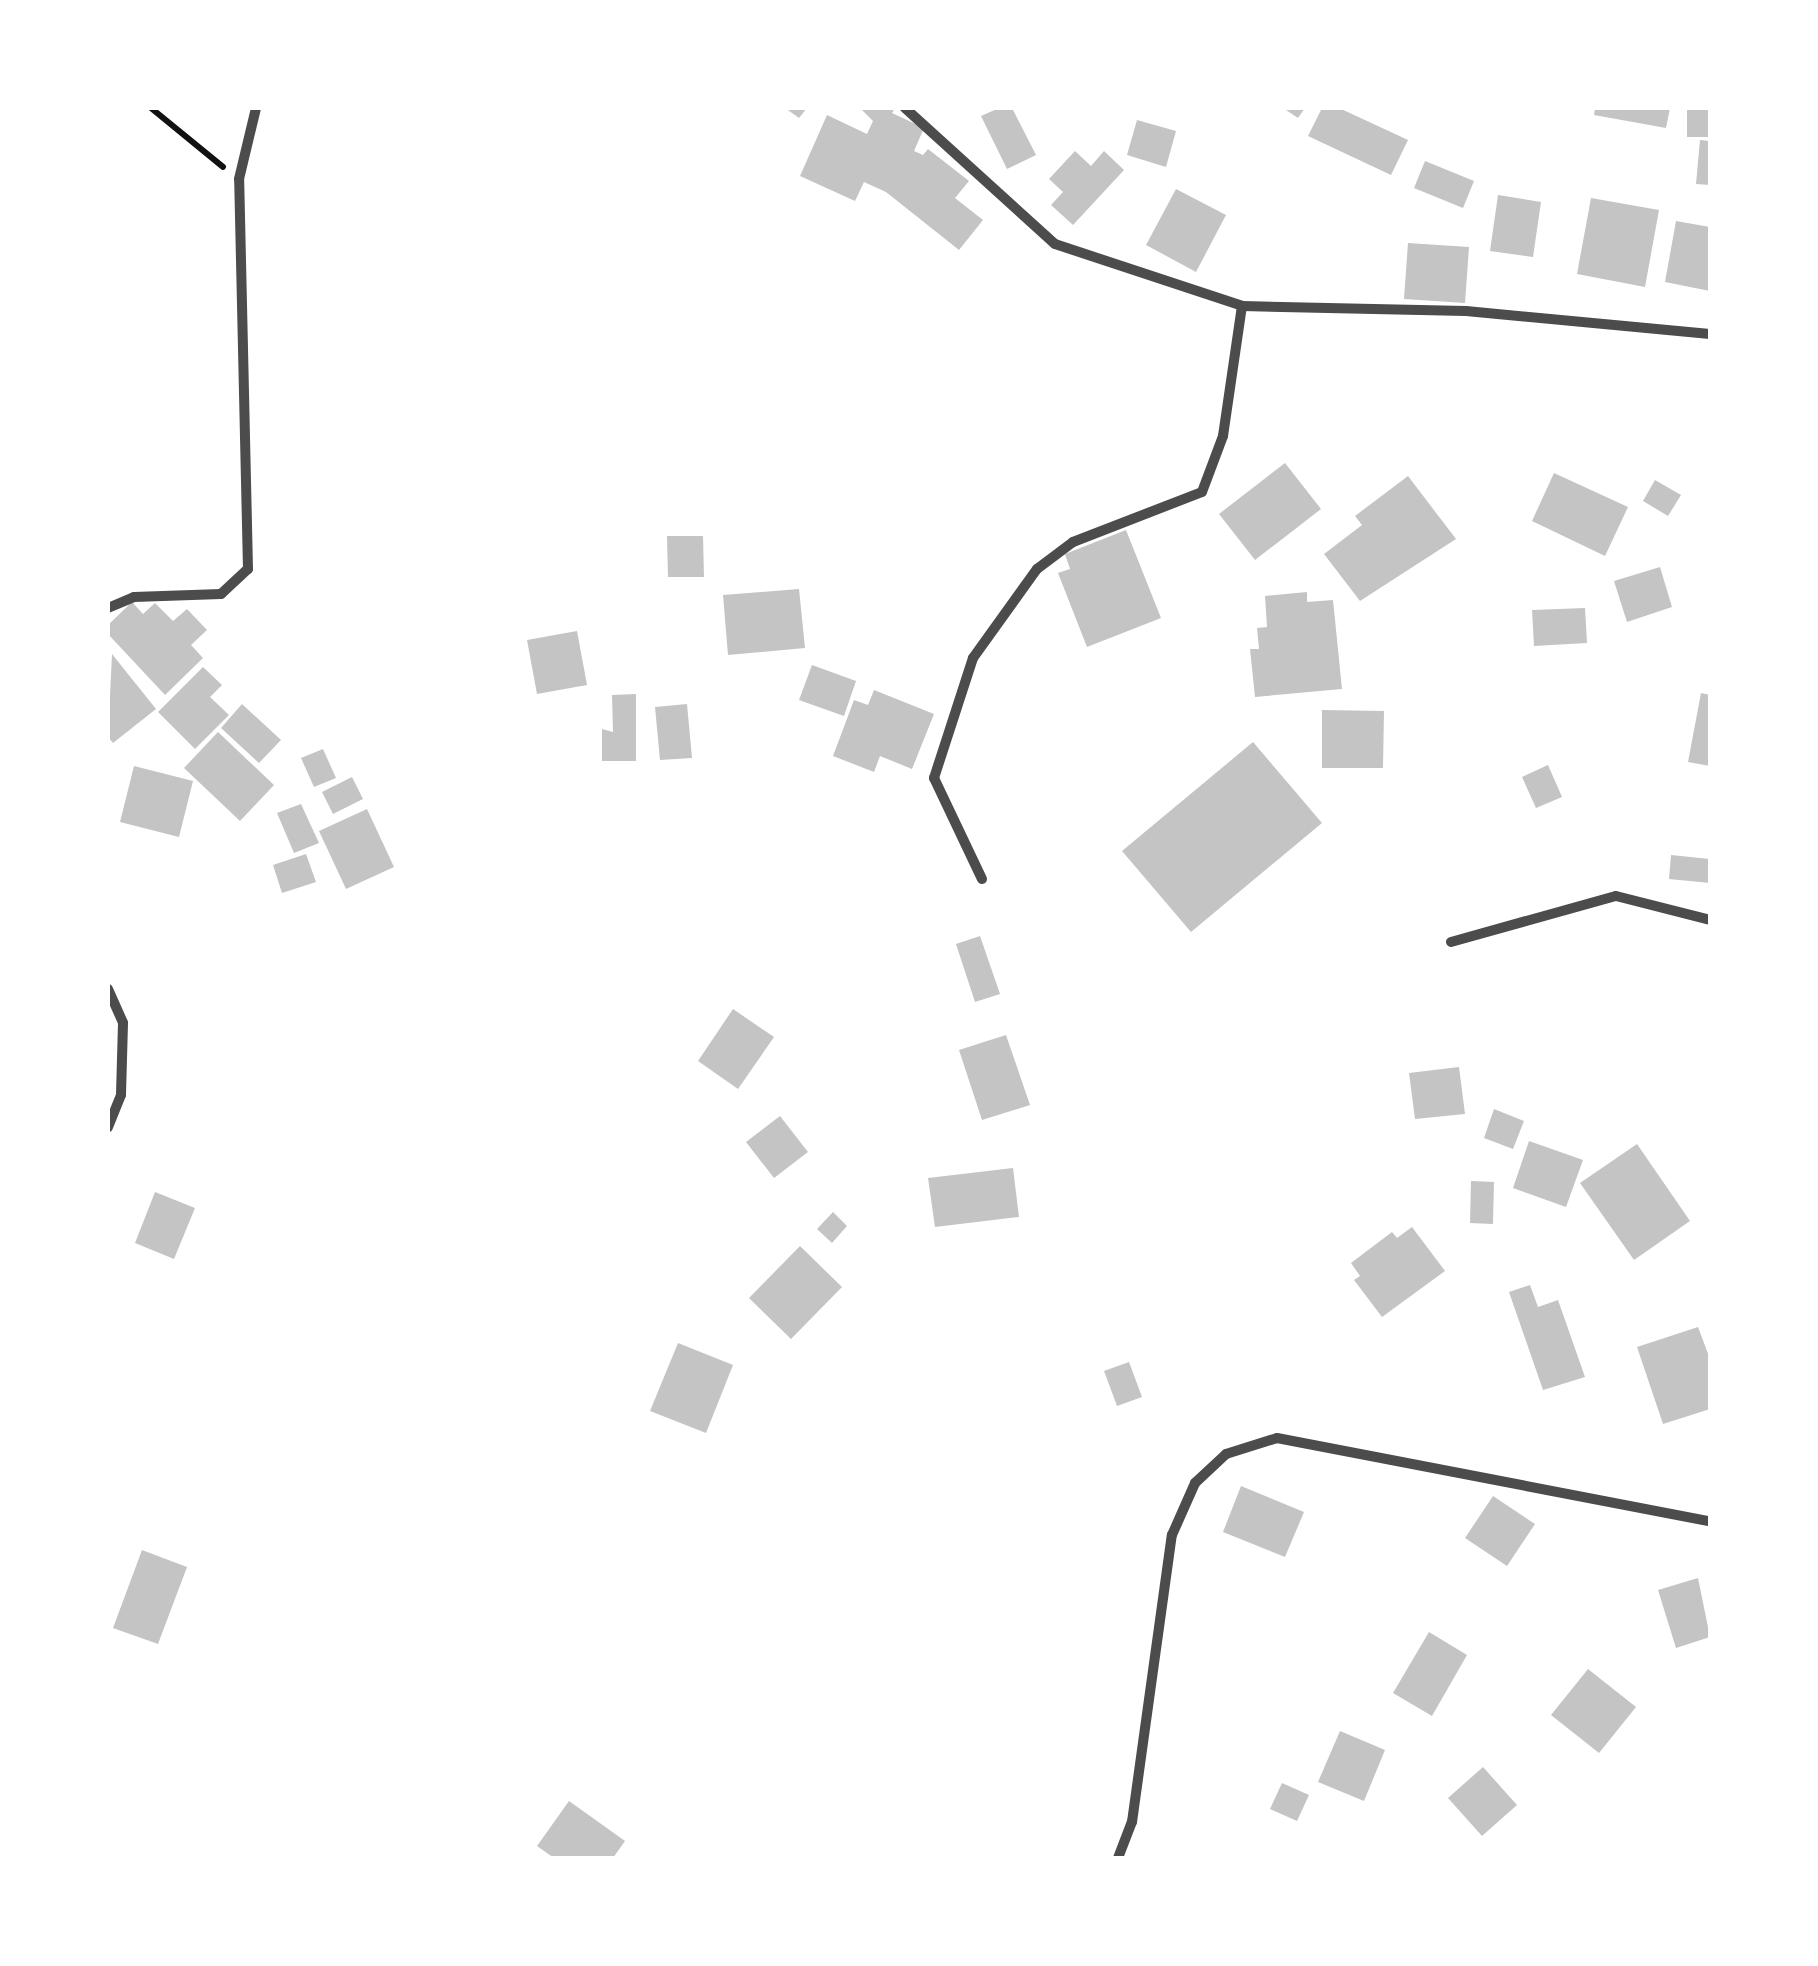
<!DOCTYPE html>
<html>
<head>
<meta charset="utf-8">
<style>
	body { margin:0 }
	#map { position:relative; width:1818px; height:1966px; overflow:hidden; background:#fff; font-family:"Alegreya Sans",sans-serif }
	div>[style] { position:absolute }
	.building>* { inset:0; background:#c4c4c4 }
	.path>* { height:6px; margin:-3px; padding:0 3px; transform-origin:3px; border-radius:3px; background:#111 }
	.minor>* { height:10px; margin:-5px; padding:0 5px; transform-origin:5px; border-radius:5px; background:#4c4c4c }
	span { translate:-50% -50%; white-space:nowrap; text-align:center; line-height:1.15; -webkit-text-stroke:10px #fff; paint-order:stroke }
	.frame { position:absolute; inset:0; border:110px solid #fff; pointer-events:none }
</style>
</head>
<body>
<div id="map">
	<div class="building">
		<i style="clip-path:polygon(785px 108px,807px 108px,799px 118px)"></i>
		<i style="clip-path:polygon(860px 108px,895px 108px,892px 113px,924px 128px,914px 151px,923px 155px,928px 149px,969px 181px,955px 198px,983px 220px,959px 250px,886px 192px,864px 182px,855px 201px,800px 176px,827px 115px,867px 134px,873px 121px)"></i>
		<i style="clip-path:polygon(999px 108px,1012px 108px,1036px 155px,1007px 169px,981px 116px)"></i>
		<i style="clip-path:polygon(1283px 108px,1305px 108px,1298px 118px)"></i>
		<i style="clip-path:polygon(1322px 108px,1339px 108px,1408px 140px,1391px 175px,1308px 136px)"></i>
		<i style="clip-path:polygon(1595px 108px,1670px 108px,1666px 128px,1594px 115px)"></i>
		<i style="clip-path:polygon(1687px 108px,1710px 108px,1710px 137px,1687px 137px)"></i>
		<i style="clip-path:polygon(1137px 120px,1176px 131px,1166px 167px,1127px 155px)"></i>
		<i style="clip-path:polygon(1700px 140px,1710px 141px,1710px 185px,1696px 184px)"></i>
		<i style="clip-path:polygon(1075px 151px,1091px 166px,1104px 151px,1124px 170px,1073px 225px,1051px 205px,1063px 192px,1049px 179px)"></i>
		<i style="clip-path:polygon(1425px 161px,1474px 181px,1463px 208px,1414px 188px)"></i>
		<i style="clip-path:polygon(1176px 189px,1226px 215px,1196px 272px,1146px 245px)"></i>
		<i style="clip-path:polygon(1498px 195px,1541px 202px,1533px 257px,1490px 251px)"></i>
		<i style="clip-path:polygon(1591px 198px,1659px 210px,1645px 287px,1577px 274px)"></i>
		<i style="clip-path:polygon(1676px 221px,1710px 227px,1710px 291px,1665px 282px)"></i>
		<i style="clip-path:polygon(1408px 243px,1469px 247px,1465px 303px,1404px 299px)"></i>
		<i style="clip-path:polygon(1285px 463px,1321px 509px,1255px 560px,1219px 514px)"></i>
		<i style="clip-path:polygon(1554px 473px,1628px 507px,1605px 556px,1532px 521px)"></i>
		<i style="clip-path:polygon(1408px 476px,1456px 539px,1360px 601px,1324px 554px,1362px 525px,1355px 516px)"></i>
		<i style="clip-path:polygon(1655px 480px,1681px 495px,1668px 516px,1643px 501px)"></i>
		<i style="clip-path:polygon(1126px 530px,1161px 618px,1087px 647px,1058px 573px,1070px 569px,1065px 554px)"></i>
		<i style="clip-path:polygon(667px 536px,703px 536px,704px 577px,668px 577px)"></i>
		<i style="clip-path:polygon(1660px 567px,1672px 607px,1627px 622px,1614px 581px)"></i>
		<i style="clip-path:polygon(799px 589px,805px 648px,728px 655px,723px 595px)"></i>
		<i style="clip-path:polygon(1307px 592px,1307px 602px,1333px 600px,1342px 689px,1255px 697px,1250px 649px,1259px 649px,1257px 628px,1267px 627px,1265px 596px)"></i>
		<i style="clip-path:polygon(132px 602px,143px 614px,155px 603px,173px 621px,187px 609px,207px 630px,191px 645px,203px 658px,165px 695px,108px 634px,108px 625px)"></i>
		<i style="clip-path:polygon(1585px 608px,1587px 643px,1534px 646px,1532px 610px)"></i>
		<i style="clip-path:polygon(577px 631px,587px 685px,537px 694px,527px 640px)"></i>
		<i style="clip-path:polygon(112px 654px,156px 709px,113px 743px,108px 737px)"></i>
		<i style="clip-path:polygon(812px 665px,856px 681px,844px 716px,799px 700px)"></i>
		<i style="clip-path:polygon(203px 667px,222px 685px,210px 697px,229px 715px,195px 749px,158px 712px)"></i>
		<i style="clip-path:polygon(874px 690px,934px 714px,912px 769px,880px 756px,874px 772px,833px 756px,854px 700px,868px 705px)"></i>
		<i style="clip-path:polygon(1701px 693px,1710px 695px,1710px 766px,1688px 762px)"></i>
		<i style="clip-path:polygon(636px 694px,636px 761px,602px 761px,602px 729px,613px 732px,612px 695px)"></i>
		<i style="clip-path:polygon(242px 704px,281px 740px,259px 763px,221px 728px)"></i>
		<i style="clip-path:polygon(687px 704px,692px 758px,660px 760px,655px 707px)"></i>
		<i style="clip-path:polygon(1322px 710px,1384px 711px,1383px 768px,1322px 768px)"></i>
		<i style="clip-path:polygon(218px 732px,274px 785px,240px 821px,184px 768px)"></i>
		<i style="clip-path:polygon(1253px 742px,1322px 823px,1191px 932px,1122px 851px)"></i>
		<i style="clip-path:polygon(323px 749px,336px 778px,314px 787px,301px 758px)"></i>
		<i style="clip-path:polygon(1548px 765px,1562px 797px,1536px 808px,1522px 777px)"></i>
		<i style="clip-path:polygon(134px 766px,193px 781px,179px 837px,120px 822px)"></i>
		<i style="clip-path:polygon(352px 777px,363px 799px,333px 814px,322px 792px)"></i>
		<i style="clip-path:polygon(301px 804px,319px 843px,294px 853px,277px 813px)"></i>
		<i style="clip-path:polygon(367px 809px,394px 867px,346px 889px,319px 831px)"></i>
		<i style="clip-path:polygon(306px 854px,316px 882px,282px 893px,273px 865px)"></i>
		<i style="clip-path:polygon(1671px 855px,1710px 859px,1710px 883px,1669px 879px)"></i>
		<i style="clip-path:polygon(980px 936px,1000px 994px,975px 1002px,956px 944px)"></i>
		<i style="clip-path:polygon(733px 1009px,774px 1037px,738px 1089px,698px 1061px)"></i>
		<i style="clip-path:polygon(1006px 1035px,1030px 1105px,982px 1120px,959px 1050px)"></i>
		<i style="clip-path:polygon(1459px 1067px,1465px 1114px,1415px 1119px,1409px 1073px)"></i>
		<i style="clip-path:polygon(1494px 1109px,1524px 1121px,1513px 1149px,1484px 1138px)"></i>
		<i style="clip-path:polygon(780px 1116px,808px 1152px,774px 1178px,746px 1142px)"></i>
		<i style="clip-path:polygon(1529px 1141px,1583px 1160px,1566px 1207px,1513px 1188px)"></i>
		<i style="clip-path:polygon(1637px 1144px,1690px 1221px,1634px 1260px,1580px 1183px)"></i>
		<i style="clip-path:polygon(1013px 1168px,1019px 1217px,935px 1227px,928px 1178px)"></i>
		<i style="clip-path:polygon(1471px 1181px,1494px 1182px,1493px 1224px,1470px 1223px)"></i>
		<i style="clip-path:polygon(155px 1192px,195px 1208px,174px 1259px,135px 1243px)"></i>
		<i style="clip-path:polygon(833px 1212px,847px 1226px,832px 1243px,817px 1229px)"></i>
		<i style="clip-path:polygon(1412px 1227px,1445px 1271px,1382px 1317px,1354px 1280px,1360px 1276px,1351px 1263px,1392px 1232px,1397px 1238px)"></i>
		<i style="clip-path:polygon(800px 1246px,842px 1287px,791px 1339px,749px 1298px)"></i>
		<i style="clip-path:polygon(1530px 1285px,1538px 1307px,1558px 1300px,1585px 1377px,1543px 1390px,1509px 1292px)"></i>
		<i style="clip-path:polygon(1698px 1327px,1710px 1359px,1710px 1409px,1663px 1424px,1637px 1347px)"></i>
		<i style="clip-path:polygon(678px 1343px,733px 1365px,706px 1433px,650px 1411px)"></i>
		<i style="clip-path:polygon(1129px 1362px,1142px 1397px,1117px 1406px,1104px 1371px)"></i>
		<i style="clip-path:polygon(1241px 1486px,1304px 1512px,1285px 1557px,1223px 1532px)"></i>
		<i style="clip-path:polygon(1493px 1496px,1535px 1524px,1507px 1566px,1465px 1538px)"></i>
		<i style="clip-path:polygon(142px 1550px,187px 1567px,158px 1644px,113px 1628px)"></i>
		<i style="clip-path:polygon(1698px 1578px,1710px 1637px,1676px 1648px,1658px 1590px)"></i>
		<i style="clip-path:polygon(1429px 1632px,1467px 1655px,1432px 1716px,1393px 1693px)"></i>
		<i style="clip-path:polygon(1588px 1669px,1636px 1707px,1599px 1753px,1551px 1715px)"></i>
		<i style="clip-path:polygon(1340px 1731px,1385px 1750px,1364px 1801px,1318px 1782px)"></i>
		<i style="clip-path:polygon(1483px 1767px,1517px 1805px,1482px 1836px,1448px 1798px)"></i>
		<i style="clip-path:polygon(1282px 1783px,1309px 1795px,1297px 1821px,1270px 1809px)"></i>
		<i style="clip-path:polygon(569px 1801px,625px 1841px,613px 1858px,554px 1858px,537px 1846px)"></i>
	</div>
	<div class="path">
		<i style="left:151px;top:108px;width:93px;rotate:39.3deg"></i>
	</div>
	<div class="minor">
		<i style="left:905px;top:108px;width:202px;rotate:42.2deg"></i>
		<i style="left:1055px;top:244px;width:197px;rotate:18.3deg"></i>
		<i style="left:1242px;top:306px;width:224px;rotate:1.3deg"></i>
		<i style="left:1466px;top:311px;width:245px;rotate:5.4deg"></i>
		<i style="left:108px;top:608px;width:28px;rotate:-23deg"></i>
		<i style="left:134px;top:597px;width:87px;rotate:-2deg"></i>
		<i style="left:221px;top:594px;width:37px;rotate:-43deg"></i>
		<i style="left:248px;top:569px;width:390px;rotate:-91.3deg"></i>
		<i style="left:239px;top:179px;width:73px;rotate:-76.5deg"></i>
		<i style="left:982px;top:879px;width:112px;rotate:-115.4deg"></i>
		<i style="left:934px;top:778px;width:126px;rotate:-72deg"></i>
		<i style="left:973px;top:658px;width:110px;rotate:-54.3deg"></i>
		<i style="left:1037px;top:569px;width:45px;rotate:-36.9deg"></i>
		<i style="left:1073px;top:542px;width:138px;rotate:-21.2deg"></i>
		<i style="left:1202px;top:492px;width:60px;rotate:-69.4deg"></i>
		<i style="left:1223px;top:436px;width:131px;rotate:-81.7deg"></i>
		<i style="left:1451px;top:942px;width:171px;rotate:-15.6deg"></i>
		<i style="left:1616px;top:896px;width:97px;rotate:14.3deg"></i>
		<i style="left:108px;top:989px;width:37px;rotate:66deg"></i>
		<i style="left:123px;top:1023px;width:72px;rotate:91.6deg"></i>
		<i style="left:121px;top:1095px;width:35px;rotate:112deg"></i>
		<i style="left:1118px;top:1858px;width:39px;rotate:-69deg"></i>
		<i style="left:1132px;top:1822px;width:290px;rotate:-82.1deg"></i>
		<i style="left:1172px;top:1535px;width:57px;rotate:-66.1deg"></i>
		<i style="left:1195px;top:1483px;width:42px;rotate:-43.1deg"></i>
		<i style="left:1226px;top:1454px;width:53px;rotate:-17.4deg"></i>
		<i style="left:1277px;top:1438px;width:441px;rotate:10.9deg"></i>
	</div>
	<div class="frame"></div>
</div>
</body>
</html>
